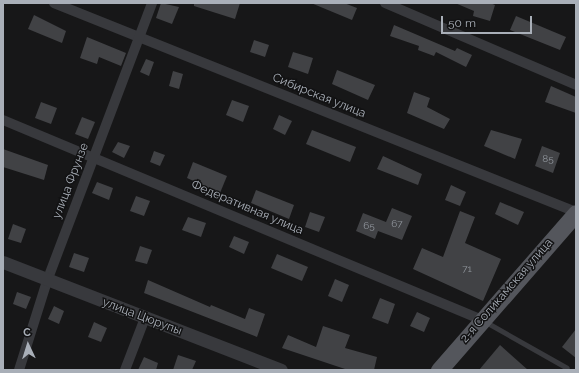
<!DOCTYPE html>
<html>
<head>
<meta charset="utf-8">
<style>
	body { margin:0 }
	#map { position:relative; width:579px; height:373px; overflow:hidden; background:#171718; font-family:Raleway,sans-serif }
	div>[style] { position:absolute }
	.building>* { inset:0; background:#414245 }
	.service>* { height:5px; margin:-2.5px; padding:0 2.5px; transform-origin:2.5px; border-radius:2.5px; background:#38393d }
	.minor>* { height:10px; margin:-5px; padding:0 5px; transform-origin:5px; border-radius:5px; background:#38393d }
	.tertiary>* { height:13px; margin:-6.5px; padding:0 6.5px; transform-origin:6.5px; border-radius:6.5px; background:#38393d }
	.primary>* { height:17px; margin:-8.5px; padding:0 8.5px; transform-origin:8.5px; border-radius:8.5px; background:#54565c }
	span { translate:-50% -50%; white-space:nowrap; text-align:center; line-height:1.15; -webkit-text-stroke:3px #121213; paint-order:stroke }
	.number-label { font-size:10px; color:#8f949b }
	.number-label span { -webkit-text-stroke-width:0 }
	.street-label { font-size:12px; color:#a9afb8 }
	.frame { position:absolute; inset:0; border:4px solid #a9afb8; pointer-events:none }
	.north { position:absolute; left:8px; top:325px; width:40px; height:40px; -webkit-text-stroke:3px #121213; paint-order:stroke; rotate:356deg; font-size:11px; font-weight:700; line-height:16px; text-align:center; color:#a9afb8 }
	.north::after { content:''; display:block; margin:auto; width:14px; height:18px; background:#a9afb8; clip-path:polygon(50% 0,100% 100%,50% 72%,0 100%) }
	.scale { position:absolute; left:441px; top:16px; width:91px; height:18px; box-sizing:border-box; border:2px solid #a9afb8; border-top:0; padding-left:5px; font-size:12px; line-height:14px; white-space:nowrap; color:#a9afb8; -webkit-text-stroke:3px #121213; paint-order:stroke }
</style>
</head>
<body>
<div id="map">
	<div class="building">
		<i style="clip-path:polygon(161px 3px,179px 7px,172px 24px,156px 18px)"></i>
		<i style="clip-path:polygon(194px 3px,240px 3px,235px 19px,194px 6px)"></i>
		<i style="clip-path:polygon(311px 3px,344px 3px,357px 8px,352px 20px)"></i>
		<i style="clip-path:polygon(455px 3px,490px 3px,495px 5px,490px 21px,473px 16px,474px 11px)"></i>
		<i style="clip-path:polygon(34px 15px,66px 31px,62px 43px,28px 29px)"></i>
		<i style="clip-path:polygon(516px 16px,566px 37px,560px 50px,510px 30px)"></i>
		<i style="clip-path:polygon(394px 25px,455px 51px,457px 48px,472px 55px,466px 67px,436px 52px,434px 56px,418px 50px,419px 46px,390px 36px)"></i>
		<i style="clip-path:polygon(87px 37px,126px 53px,121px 66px,99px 57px,97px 64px,80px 58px)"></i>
		<i style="clip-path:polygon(254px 40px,269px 45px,265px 57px,250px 52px)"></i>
		<i style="clip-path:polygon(293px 52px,313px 58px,308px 74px,288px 67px)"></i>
		<i style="clip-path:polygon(146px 59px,154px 62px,149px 76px,140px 72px)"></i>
		<i style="clip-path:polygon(337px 70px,375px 85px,368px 100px,332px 84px)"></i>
		<i style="clip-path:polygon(173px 71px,183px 74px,179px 89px,169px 86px)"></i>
		<i style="clip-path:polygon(551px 86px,576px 97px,576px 113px,545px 102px)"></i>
		<i style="clip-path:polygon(414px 92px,430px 98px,427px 107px,450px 119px,444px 129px,407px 113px)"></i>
		<i style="clip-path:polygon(232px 100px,249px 106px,243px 122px,226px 115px)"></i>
		<i style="clip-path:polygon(41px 102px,57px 108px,51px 124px,35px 118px)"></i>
		<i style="clip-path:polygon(279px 115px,292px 121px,285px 135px,273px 129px)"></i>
		<i style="clip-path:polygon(82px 117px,95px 122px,88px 139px,75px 134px)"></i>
		<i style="clip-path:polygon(312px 130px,356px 147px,350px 162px,306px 144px)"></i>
		<i style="clip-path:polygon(491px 130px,522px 139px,515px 159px,484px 146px)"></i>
		<i style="clip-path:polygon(118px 142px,130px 146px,124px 158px,112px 152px)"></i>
		<i style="clip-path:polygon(542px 146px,560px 153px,553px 173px,535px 166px)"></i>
		<i style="clip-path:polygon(3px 149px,48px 165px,44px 180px,3px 167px)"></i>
		<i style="clip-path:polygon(154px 151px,165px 155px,160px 166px,150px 162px)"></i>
		<i style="clip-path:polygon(383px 156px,422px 174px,418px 185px,377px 169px)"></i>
		<i style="clip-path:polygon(193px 162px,227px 176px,220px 193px,187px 178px)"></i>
		<i style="clip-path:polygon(97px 182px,113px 188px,109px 200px,92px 193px)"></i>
		<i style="clip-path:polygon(451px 185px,466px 192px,460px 206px,445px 200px)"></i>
		<i style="clip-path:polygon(256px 190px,294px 205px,289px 219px,251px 203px)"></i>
		<i style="clip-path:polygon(136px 196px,150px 201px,144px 216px,130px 211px)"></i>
		<i style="clip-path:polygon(500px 202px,524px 212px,518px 225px,495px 214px)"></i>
		<i style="clip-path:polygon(392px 208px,412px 216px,402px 240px,378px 231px,375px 239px,356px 231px,363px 213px,386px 222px)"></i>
		<i style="clip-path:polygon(460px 211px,475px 217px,465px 243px,501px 259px,483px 301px,413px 269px,422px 248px,443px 257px)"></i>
		<i style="clip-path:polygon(310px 212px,325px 217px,319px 232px,305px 227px)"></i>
		<i style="clip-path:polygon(188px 217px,206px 223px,201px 237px,182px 230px)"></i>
		<i style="clip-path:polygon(13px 224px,26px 229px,21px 243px,8px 239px)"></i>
		<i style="clip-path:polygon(234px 236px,249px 242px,244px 254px,229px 247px)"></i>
		<i style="clip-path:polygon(140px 246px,152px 250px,147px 264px,135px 261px)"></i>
		<i style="clip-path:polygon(74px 253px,89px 258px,84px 272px,69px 267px)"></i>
		<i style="clip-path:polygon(277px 254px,308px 267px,302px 281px,271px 268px)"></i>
		<i style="clip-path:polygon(335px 279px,349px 285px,342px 302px,328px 296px)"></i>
		<i style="clip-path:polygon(148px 280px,210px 307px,211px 305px,245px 319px,249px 308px,265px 314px,257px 337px,144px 293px)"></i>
		<i style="clip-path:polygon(17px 292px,31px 297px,26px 309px,13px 304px)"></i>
		<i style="clip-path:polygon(380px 298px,395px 304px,388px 324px,372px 318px)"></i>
		<i style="clip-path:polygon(54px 306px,64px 311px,59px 324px,48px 319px)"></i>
		<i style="clip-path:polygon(417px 312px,430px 318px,424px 332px,410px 326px)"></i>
		<i style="clip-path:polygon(94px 322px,107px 328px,101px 342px,88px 337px)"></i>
		<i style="clip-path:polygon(323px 326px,350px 335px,345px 348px,377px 357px,374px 370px,348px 370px,282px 348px,288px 335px,316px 347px)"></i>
		<i style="clip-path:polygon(576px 329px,576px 358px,562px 347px)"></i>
		<i style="clip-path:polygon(500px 345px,528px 370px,479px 370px)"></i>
		<i style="clip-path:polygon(178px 355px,196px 361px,192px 370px,173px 370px)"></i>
		<i style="clip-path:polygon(144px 357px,158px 363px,156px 370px,138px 370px)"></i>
	</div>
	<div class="service">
		<i style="left:484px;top:321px;width:95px;rotate:29.5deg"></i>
	</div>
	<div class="minor">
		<i style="left:54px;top:3px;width:562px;rotate:21.82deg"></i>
		<i style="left:385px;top:3px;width:208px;rotate:23.2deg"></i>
		<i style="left:3px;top:120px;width:519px;rotate:22.66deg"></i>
		<i style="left:19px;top:370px;width:93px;rotate:-72.5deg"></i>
		<i style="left:47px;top:281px;width:297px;rotate:-69.3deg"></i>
		<i style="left:125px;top:370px;width:56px;rotate:-69deg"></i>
	</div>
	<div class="tertiary">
		<i style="left:3px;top:262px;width:298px;rotate:21.2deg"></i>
	</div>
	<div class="primary">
		<i style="left:439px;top:370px;width:208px;rotate:-48.9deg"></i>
	</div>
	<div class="number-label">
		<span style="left:548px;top:159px">85</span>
		<span style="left:397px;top:224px">67</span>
		<span style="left:369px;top:226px">65</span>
		<span style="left:467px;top:269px">71</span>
	</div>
	<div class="street-label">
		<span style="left:319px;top:96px;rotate:22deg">Сибирская улица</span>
		<span style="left:71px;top:181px;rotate:-69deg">улица Фрунзе</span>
		<span style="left:247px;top:208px;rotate:23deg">Федеративная улица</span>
		<span style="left:507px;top:291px;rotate:-49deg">2-я Соликамская улица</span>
		<span style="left:142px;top:317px;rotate:21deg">улица Цюрупы</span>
	</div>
	<div class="frame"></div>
	<div class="north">С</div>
	<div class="scale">50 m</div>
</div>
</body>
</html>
